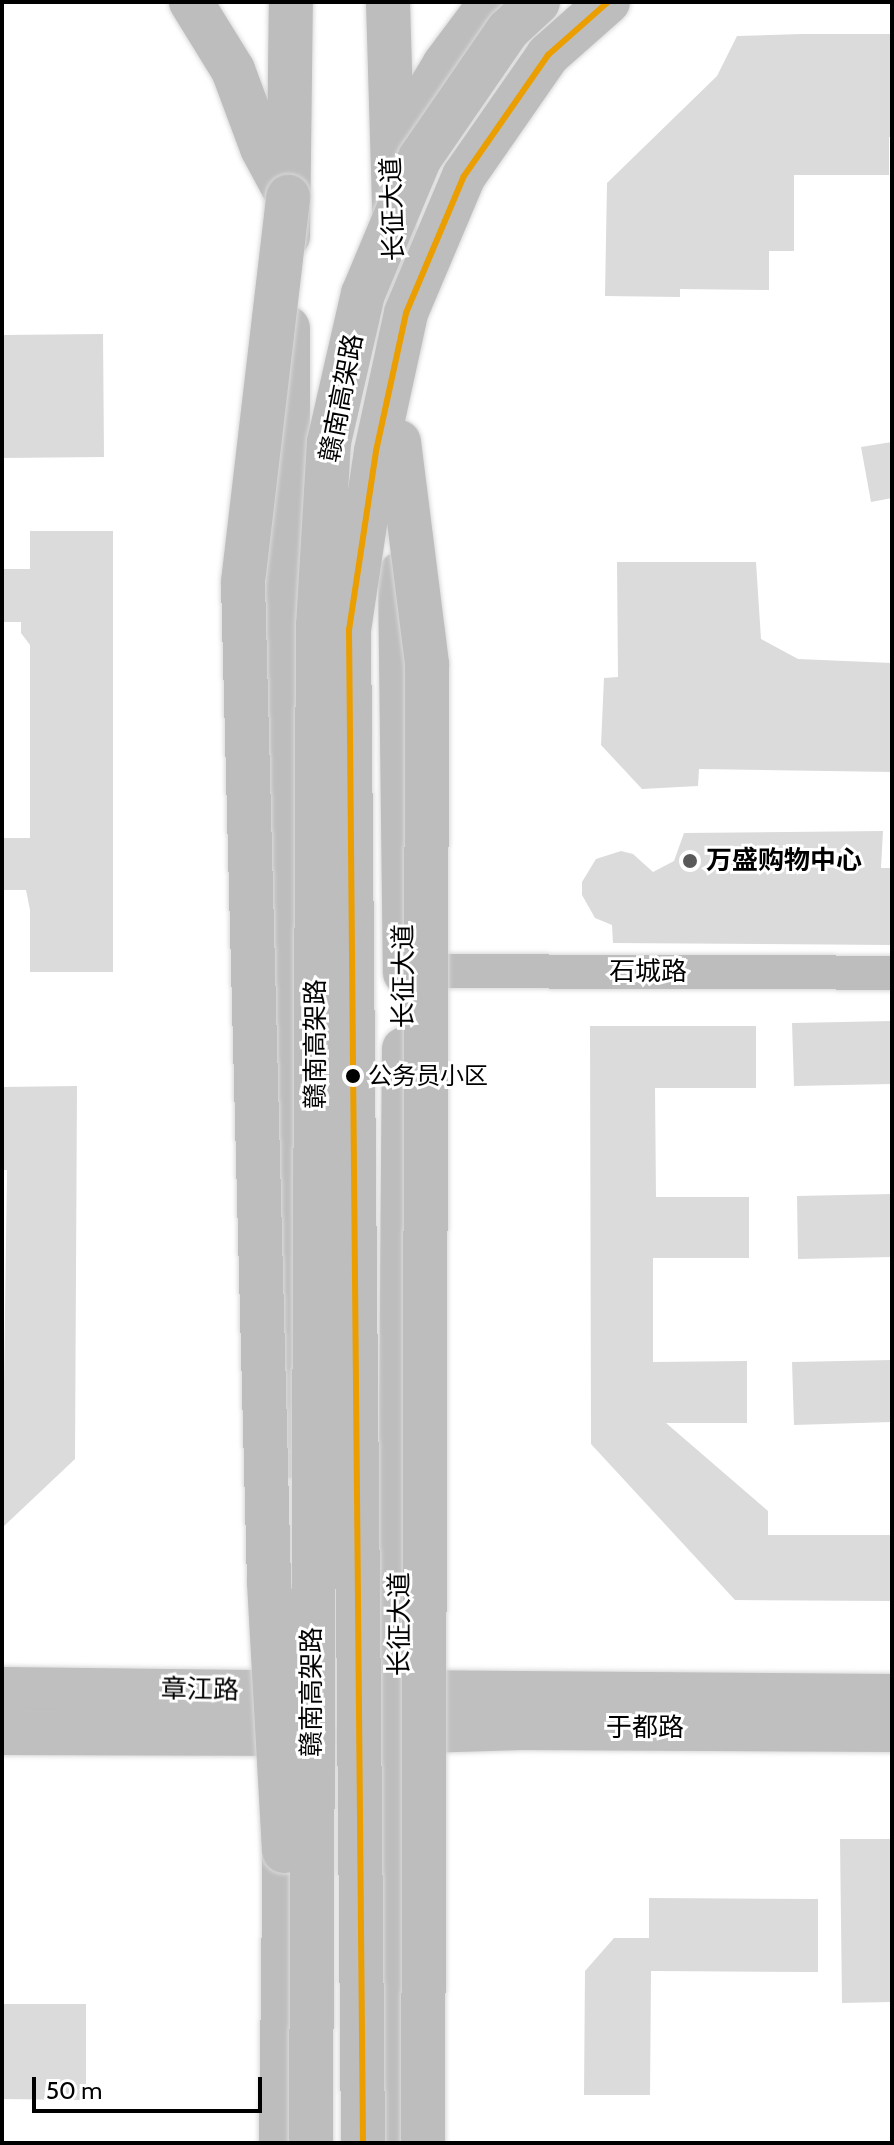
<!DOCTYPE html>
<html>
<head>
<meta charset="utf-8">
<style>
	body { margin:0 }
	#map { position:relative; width:894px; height:2145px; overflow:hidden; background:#fff; font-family:Cabin,"Noto Sans SC",sans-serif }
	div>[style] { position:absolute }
	.building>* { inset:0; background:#dbdbdb }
	.roads { filter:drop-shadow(0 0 2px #dbdbdb) drop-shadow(0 0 2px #dbdbdb) }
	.minor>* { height:34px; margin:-17px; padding:0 17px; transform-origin:17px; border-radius:17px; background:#bdbdbd }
	.secondary>* { height:44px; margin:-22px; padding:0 22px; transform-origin:22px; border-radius:22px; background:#bfbfbf }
	.primary>* { height:44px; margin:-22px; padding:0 22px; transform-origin:22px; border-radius:22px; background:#bdbdbd }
	.bridges { filter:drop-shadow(0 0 2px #dbdbdb) drop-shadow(0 0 2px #dbdbdb) }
	.trunk-bridge>* { height:44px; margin:-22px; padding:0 22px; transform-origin:22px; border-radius:22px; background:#bdbdbd }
	.bus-1>* { height:6px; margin:-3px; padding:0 3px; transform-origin:3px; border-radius:3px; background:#eb9e00 }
	.dots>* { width:22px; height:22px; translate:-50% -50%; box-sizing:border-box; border:4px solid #fff; border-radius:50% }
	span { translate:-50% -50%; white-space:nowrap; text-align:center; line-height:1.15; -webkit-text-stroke:6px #fff; paint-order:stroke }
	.bus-label { font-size:24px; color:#000 }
	.left { translate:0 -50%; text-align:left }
	.street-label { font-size:26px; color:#000 }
	.poi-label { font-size:26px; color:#000; font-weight:700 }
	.frame { position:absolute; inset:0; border:4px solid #000; pointer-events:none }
	.scale { position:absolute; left:32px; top:2077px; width:230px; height:36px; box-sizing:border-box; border:4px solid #000; border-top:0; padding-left:10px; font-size:24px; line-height:28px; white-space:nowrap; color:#000; -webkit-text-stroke:6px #fff; paint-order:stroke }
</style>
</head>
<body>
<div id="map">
	<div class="building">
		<i style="clip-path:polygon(802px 34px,890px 34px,892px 137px,889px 137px,889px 175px,794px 175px,794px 251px,769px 251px,769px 290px,680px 289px,680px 297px,605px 296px,607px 183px,717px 76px,737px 36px)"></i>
		<i style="clip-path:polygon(103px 334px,104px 457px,2px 458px,2px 335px)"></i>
		<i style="clip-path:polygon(892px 442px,892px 498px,871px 502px,861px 447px)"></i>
		<i style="clip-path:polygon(30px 531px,113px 531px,113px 972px,30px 972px,30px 910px,26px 890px,2px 890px,2px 838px,30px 838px,30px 645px,21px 633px,21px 622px,2px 622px,2px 569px,30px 569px)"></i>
		<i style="clip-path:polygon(617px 562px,756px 562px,761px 639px,798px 659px,892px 663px,892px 772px,699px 769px,698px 786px,642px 789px,601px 745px,604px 678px,618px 677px)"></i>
		<i style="clip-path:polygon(883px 831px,881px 868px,892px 868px,892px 945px,613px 943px,612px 925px,595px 918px,582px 895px,582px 882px,596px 859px,621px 851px,633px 854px,653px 872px,674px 861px,684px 833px)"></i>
		<i style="clip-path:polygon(892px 1021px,892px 1084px,794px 1086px,792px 1023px)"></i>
		<i style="clip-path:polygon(590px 1026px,756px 1026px,756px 1088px,655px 1088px,656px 1197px,749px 1197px,749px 1258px,653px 1258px,653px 1362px,747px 1361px,747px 1423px,666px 1423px,768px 1511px,768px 1535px,892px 1535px,892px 1601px,735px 1600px,591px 1444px)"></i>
		<i style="clip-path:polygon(77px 1086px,75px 1459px,2px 1528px,7px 1170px,2px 1170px,2px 1087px)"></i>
		<i style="clip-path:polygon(892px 1194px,892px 1257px,798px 1259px,797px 1196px)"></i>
		<i style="clip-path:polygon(892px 1360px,892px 1422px,794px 1425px,792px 1362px)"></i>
		<i style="clip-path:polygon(840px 1839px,892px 1839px,892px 2002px,842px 2003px)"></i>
		<i style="clip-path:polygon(649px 1898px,818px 1899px,818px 1972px,651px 1971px,650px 2095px,584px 2095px,585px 1971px,614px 1938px,649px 1938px)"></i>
		<i style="clip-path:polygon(2px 2004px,86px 2004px,86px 2100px,2px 2099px)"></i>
	</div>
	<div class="roads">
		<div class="minor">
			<i style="left:405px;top:971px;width:487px;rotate:0.2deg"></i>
		</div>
		<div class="secondary">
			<i style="left:2px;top:1689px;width:310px;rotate:0.7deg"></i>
			<i style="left:388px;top:1692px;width:504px;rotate:0.45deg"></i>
			<i style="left:388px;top:1732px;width:134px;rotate:-1.7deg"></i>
			<i style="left:522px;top:1728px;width:370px;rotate:0.3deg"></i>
			<i style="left:2px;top:1733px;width:314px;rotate:0.2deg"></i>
		</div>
		<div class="primary">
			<i style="left:191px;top:2px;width:80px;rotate:58.3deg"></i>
			<i style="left:233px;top:70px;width:83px;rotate:69.6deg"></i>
			<i style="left:262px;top:148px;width:47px;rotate:61.8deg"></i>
			<i style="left:388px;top:2px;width:339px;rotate:88.3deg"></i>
			<i style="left:399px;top:157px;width:56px;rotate:-68deg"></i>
			<i style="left:420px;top:105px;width:47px;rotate:-59deg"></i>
			<i style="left:444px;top:65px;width:79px;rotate:-53.3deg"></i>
			<i style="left:288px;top:236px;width:234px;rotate:-89.3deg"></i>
			<i style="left:400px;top:574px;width:399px;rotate:89.3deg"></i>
			<i style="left:286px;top:1456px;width:1128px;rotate:-89.9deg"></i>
			<i style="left:281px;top:2143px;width:331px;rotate:-89.3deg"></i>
			<i style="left:402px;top:2143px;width:262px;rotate:-91.1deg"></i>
			<i style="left:397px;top:1881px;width:832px;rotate:-89.52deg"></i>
		</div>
	</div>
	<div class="bridges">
		<div class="trunk-bridge">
			<i style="left:399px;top:442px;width:224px;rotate:82.8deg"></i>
			<i style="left:427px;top:664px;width:1479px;rotate:90.15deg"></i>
			<i style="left:284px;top:1851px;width:269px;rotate:-93.2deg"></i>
			<i style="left:269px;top:1582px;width:1000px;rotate:-91.49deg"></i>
			<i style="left:243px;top:582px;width:388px;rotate:-83.3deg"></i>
			<i style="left:311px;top:2143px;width:1517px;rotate:-89.74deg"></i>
			<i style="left:318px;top:626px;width:184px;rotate:-86.6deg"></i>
			<i style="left:329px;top:442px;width:152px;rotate:-77.1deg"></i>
			<i style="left:363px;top:294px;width:147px;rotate:-67.3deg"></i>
			<i style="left:420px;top:158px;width:155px;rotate:-55.5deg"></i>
			<i style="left:508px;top:30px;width:41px;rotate:-43deg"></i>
			<i style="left:363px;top:2143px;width:1513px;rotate:-90.53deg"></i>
			<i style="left:349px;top:630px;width:181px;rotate:-81.4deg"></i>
			<i style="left:376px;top:451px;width:141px;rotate:-77.7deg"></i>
			<i style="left:406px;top:313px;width:149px;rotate:-67.1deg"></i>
			<i style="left:464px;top:176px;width:147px;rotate:-55.2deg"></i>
			<i style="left:548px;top:55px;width:80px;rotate:-41.5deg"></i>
		</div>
	</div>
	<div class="bus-1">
		<i style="left:363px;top:2143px;width:1513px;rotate:-90.53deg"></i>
		<i style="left:349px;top:630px;width:181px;rotate:-81.4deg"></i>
		<i style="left:376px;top:451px;width:141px;rotate:-77.7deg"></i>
		<i style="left:406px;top:313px;width:149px;rotate:-67.1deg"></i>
		<i style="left:464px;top:176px;width:147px;rotate:-55.2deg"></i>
		<i style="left:548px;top:55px;width:80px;rotate:-41.5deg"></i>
	</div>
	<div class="dots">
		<i style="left:690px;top:861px;background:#595959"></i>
		<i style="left:353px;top:1076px;background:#000"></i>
	</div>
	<div class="bus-label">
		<span class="left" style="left:368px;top:1076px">公务员小区</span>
	</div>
	<div class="street-label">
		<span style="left:393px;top:209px;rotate:-92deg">长征大道</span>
		<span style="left:342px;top:398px;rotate:-79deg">赣南高架路</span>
		<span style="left:648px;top:972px">石城路</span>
		<span style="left:404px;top:976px;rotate:-90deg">长征大道</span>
		<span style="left:316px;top:1044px;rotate:-90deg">赣南高架路</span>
		<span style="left:400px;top:1624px;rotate:-90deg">长征大道</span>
		<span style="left:200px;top:1690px;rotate:1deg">章江路</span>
		<span style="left:312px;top:1692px;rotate:-90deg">赣南高架路</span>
		<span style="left:645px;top:1728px">于都路</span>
	</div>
	<div class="poi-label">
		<span class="left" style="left:706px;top:861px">万盛购物中心</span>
	</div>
	<div class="frame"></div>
	<div class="scale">50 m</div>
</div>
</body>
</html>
